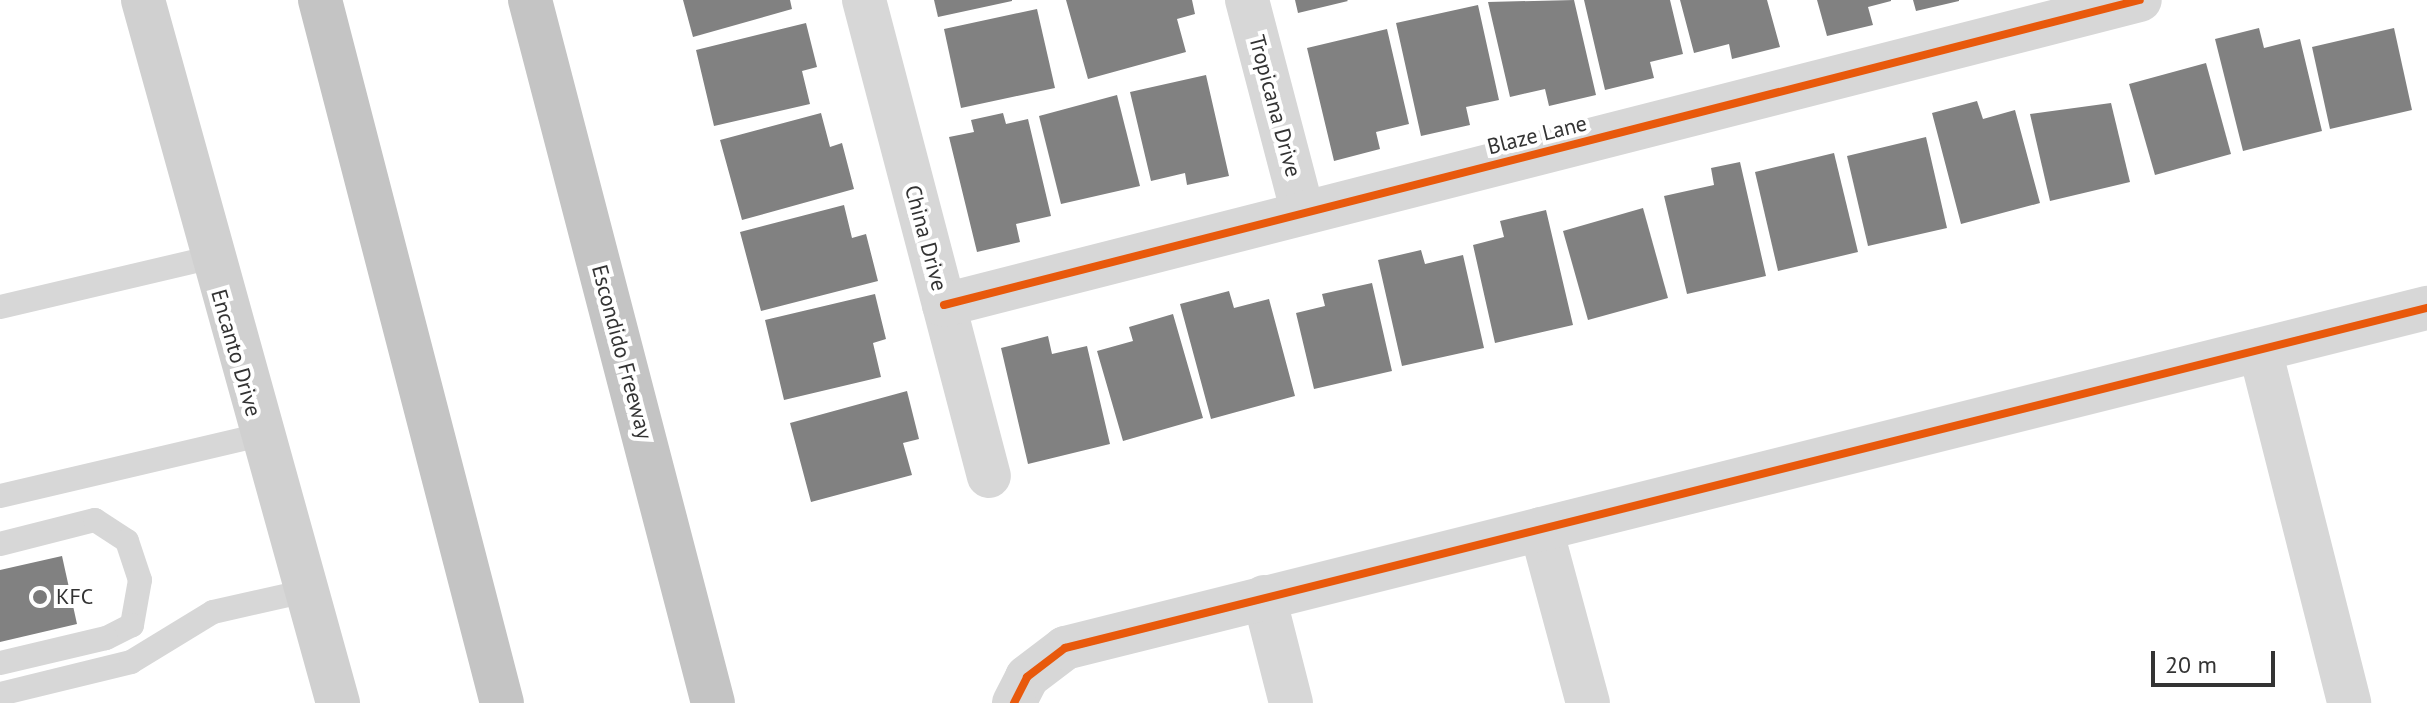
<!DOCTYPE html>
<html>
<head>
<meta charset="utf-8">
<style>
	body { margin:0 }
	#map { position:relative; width:2427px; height:703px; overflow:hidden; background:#fff; font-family:"PT Sans",sans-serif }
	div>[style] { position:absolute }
	.building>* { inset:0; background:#818181 }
	.service>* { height:24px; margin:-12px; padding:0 12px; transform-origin:12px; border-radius:12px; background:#d7d7d7 }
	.minor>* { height:44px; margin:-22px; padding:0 22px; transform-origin:22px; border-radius:22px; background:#d7d7d7 }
	.secondary>* { height:44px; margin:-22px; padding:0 22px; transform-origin:22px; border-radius:22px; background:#d0d0d0 }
	.motorway>* { height:44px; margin:-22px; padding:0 22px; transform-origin:22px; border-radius:22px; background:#c4c4c4 }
	.cycleway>* { height:8px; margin:-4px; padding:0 4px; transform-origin:4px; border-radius:4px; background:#e8590c }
	.dots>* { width:22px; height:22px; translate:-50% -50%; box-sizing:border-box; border:4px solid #fff; border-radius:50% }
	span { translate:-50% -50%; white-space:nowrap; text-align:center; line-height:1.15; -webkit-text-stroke:8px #fff; paint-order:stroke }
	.street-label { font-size:22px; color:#333 }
	.poi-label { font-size:22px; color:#333 }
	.left { translate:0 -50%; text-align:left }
	.scale { position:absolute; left:2151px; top:651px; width:124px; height:36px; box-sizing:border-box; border:4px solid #333; border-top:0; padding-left:10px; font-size:24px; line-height:28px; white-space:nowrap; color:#333; -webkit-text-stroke:6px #fff; paint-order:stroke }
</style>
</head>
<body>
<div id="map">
	<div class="building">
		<i style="clip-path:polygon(683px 0,790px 0,792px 9px,693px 37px)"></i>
		<i style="clip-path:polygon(934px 0,1012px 0,1012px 1px,938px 17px)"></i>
		<i style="clip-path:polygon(1066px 0,1192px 0,1195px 14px,1177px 19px,1186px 52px,1088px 79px)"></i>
		<i style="clip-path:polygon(1295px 0,1347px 0,1348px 1px,1298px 13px)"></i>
		<i style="clip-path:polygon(1574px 0,1596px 95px,1549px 106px,1545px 89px,1510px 97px,1488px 2px)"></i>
		<i style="clip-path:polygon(1584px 0,1670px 0,1683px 54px,1650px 62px,1654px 78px,1605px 90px)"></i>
		<i style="clip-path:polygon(1680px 0,1767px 0,1780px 47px,1732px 59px,1729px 44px,1694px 53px)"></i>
		<i style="clip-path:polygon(1817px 0,1891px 0,1891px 1px,1868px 7px,1873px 25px,1827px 36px)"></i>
		<i style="clip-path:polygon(1913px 0,1959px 0,1959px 1px,1916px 11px)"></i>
		<i style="clip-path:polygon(1478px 5px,1499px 100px,1466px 107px,1470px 125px,1421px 136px,1396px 23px)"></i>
		<i style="clip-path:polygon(1037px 9px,1055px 88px,961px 108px,944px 29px)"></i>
		<i style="clip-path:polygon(806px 23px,817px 67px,802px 71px,810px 104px,714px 126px,696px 50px)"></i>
		<i style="clip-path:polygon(2259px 28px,2264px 48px,2300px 39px,2322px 131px,2243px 151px,2215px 39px)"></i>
		<i style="clip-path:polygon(2394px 28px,2412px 110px,2330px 129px,2312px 47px)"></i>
		<i style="clip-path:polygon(1387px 29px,1409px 124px,1376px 132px,1380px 149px,1334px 161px,1307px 48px)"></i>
		<i style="clip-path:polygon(2206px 63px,2231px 154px,2155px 175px,2129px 84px)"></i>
		<i style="clip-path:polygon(1206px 75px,1229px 176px,1187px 185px,1185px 173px,1151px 181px,1130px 92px)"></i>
		<i style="clip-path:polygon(1117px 95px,1140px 186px,1061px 204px,1039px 116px)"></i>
		<i style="clip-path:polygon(1977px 101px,1983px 119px,2015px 110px,2040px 203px,1961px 224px,1932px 113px)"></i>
		<i style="clip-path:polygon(2111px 103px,2130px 182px,2050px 201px,2030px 114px)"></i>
		<i style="clip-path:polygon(821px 113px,830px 147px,842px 143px,854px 189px,742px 220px,720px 140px)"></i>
		<i style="clip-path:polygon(1003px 113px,1006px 124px,1028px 119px,1051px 216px,1016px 224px,1020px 242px,977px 252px,949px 137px,974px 132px,971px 120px)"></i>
		<i style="clip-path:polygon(1926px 137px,1947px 228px,1868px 246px,1847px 156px)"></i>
		<i style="clip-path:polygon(1834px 153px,1858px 252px,1778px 271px,1755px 172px)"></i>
		<i style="clip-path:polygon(1740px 162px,1766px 276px,1687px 294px,1664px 196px,1714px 185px,1711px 168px)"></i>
		<i style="clip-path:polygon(844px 205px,852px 238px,866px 234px,878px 281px,761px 311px,740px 232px)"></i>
		<i style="clip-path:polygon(1643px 208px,1668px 298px,1588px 320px,1563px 231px)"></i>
		<i style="clip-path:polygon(1546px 210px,1573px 325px,1495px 343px,1473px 245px,1504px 237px,1500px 221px)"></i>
		<i style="clip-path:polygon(1421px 250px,1425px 264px,1463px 255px,1484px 348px,1402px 366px,1378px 260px)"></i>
		<i style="clip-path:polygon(1372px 283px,1392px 371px,1314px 389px,1296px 313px,1325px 306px,1322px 294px)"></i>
		<i style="clip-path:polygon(1229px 291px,1234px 308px,1269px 299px,1295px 396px,1211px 419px,1180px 304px)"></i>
		<i style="clip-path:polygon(875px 294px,886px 339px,873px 343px,881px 377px,784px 400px,765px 320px)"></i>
		<i style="clip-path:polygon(1173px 314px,1203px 418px,1123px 441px,1097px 351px,1133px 341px,1129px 327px)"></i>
		<i style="clip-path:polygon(1048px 336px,1052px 354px,1087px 346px,1110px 444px,1028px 464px,1001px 348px)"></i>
		<i style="clip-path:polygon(907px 391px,919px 439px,903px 443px,912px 475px,811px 502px,790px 423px)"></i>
		<i style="clip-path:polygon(62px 556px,77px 624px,0 642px,0 570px)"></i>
	</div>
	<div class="service">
		<i style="left:0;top:307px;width:215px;rotate:-13.2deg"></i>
		<i style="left:0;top:496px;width:267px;rotate:-13.2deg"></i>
		<i style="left:0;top:544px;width:98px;rotate:-14.2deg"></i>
		<i style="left:95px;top:520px;width:38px;rotate:33deg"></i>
		<i style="left:127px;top:541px;width:41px;rotate:71.6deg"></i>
		<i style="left:140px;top:580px;width:46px;rotate:100.1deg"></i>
		<i style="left:132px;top:625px;width:29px;rotate:153deg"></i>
		<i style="left:106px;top:638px;width:109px;rotate:166.7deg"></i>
		<i style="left:0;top:694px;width:135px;rotate:-13.7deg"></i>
		<i style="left:131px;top:662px;width:96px;rotate:-31.4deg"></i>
		<i style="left:213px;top:612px;width:95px;rotate:-12.7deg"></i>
	</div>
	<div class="minor">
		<i style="left:864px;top:0;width:492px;rotate:75.3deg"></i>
		<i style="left:1247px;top:0;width:220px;rotate:75.3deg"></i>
		<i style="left:944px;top:305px;width:1234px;rotate:-14.31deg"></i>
		<i style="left:2260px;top:350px;width:364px;rotate:75.8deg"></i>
		<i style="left:1541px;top:529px;width:180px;rotate:74.9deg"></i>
		<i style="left:1264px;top:597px;width:109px;rotate:75.7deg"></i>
		<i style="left:1014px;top:703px;width:29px;rotate:-63deg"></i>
		<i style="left:1027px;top:677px;width:48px;rotate:-37.3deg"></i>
		<i style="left:1065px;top:648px;width:1404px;rotate:-14.02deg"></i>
	</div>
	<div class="secondary">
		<i style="left:143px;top:0;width:730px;rotate:74.5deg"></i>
	</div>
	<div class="motorway">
		<i style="left:320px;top:0;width:726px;rotate:75.49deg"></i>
		<i style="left:530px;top:0;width:726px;rotate:75.41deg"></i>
	</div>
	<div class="cycleway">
		<i style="left:944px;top:305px;width:1234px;rotate:-14.31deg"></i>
		<i style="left:1014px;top:703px;width:29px;rotate:-63deg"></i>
		<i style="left:1027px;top:677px;width:48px;rotate:-37.3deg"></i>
		<i style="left:1065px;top:648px;width:1404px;rotate:-14.02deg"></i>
	</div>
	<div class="dots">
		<i style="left:40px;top:597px;background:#7a7a7a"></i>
	</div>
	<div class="street-label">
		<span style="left:1275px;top:106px;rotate:75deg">Tropicana Drive</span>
		<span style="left:1537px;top:135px;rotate:-14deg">Blaze Lane</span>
		<span style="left:926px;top:238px;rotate:75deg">China Drive</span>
		<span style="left:622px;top:352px;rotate:75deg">Escondido Freeway</span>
		<span style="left:236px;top:353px;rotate:74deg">Encanto Drive</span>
	</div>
	<div class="poi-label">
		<span class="left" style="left:56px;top:597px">KFC</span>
	</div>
	<div class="scale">20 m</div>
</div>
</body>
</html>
